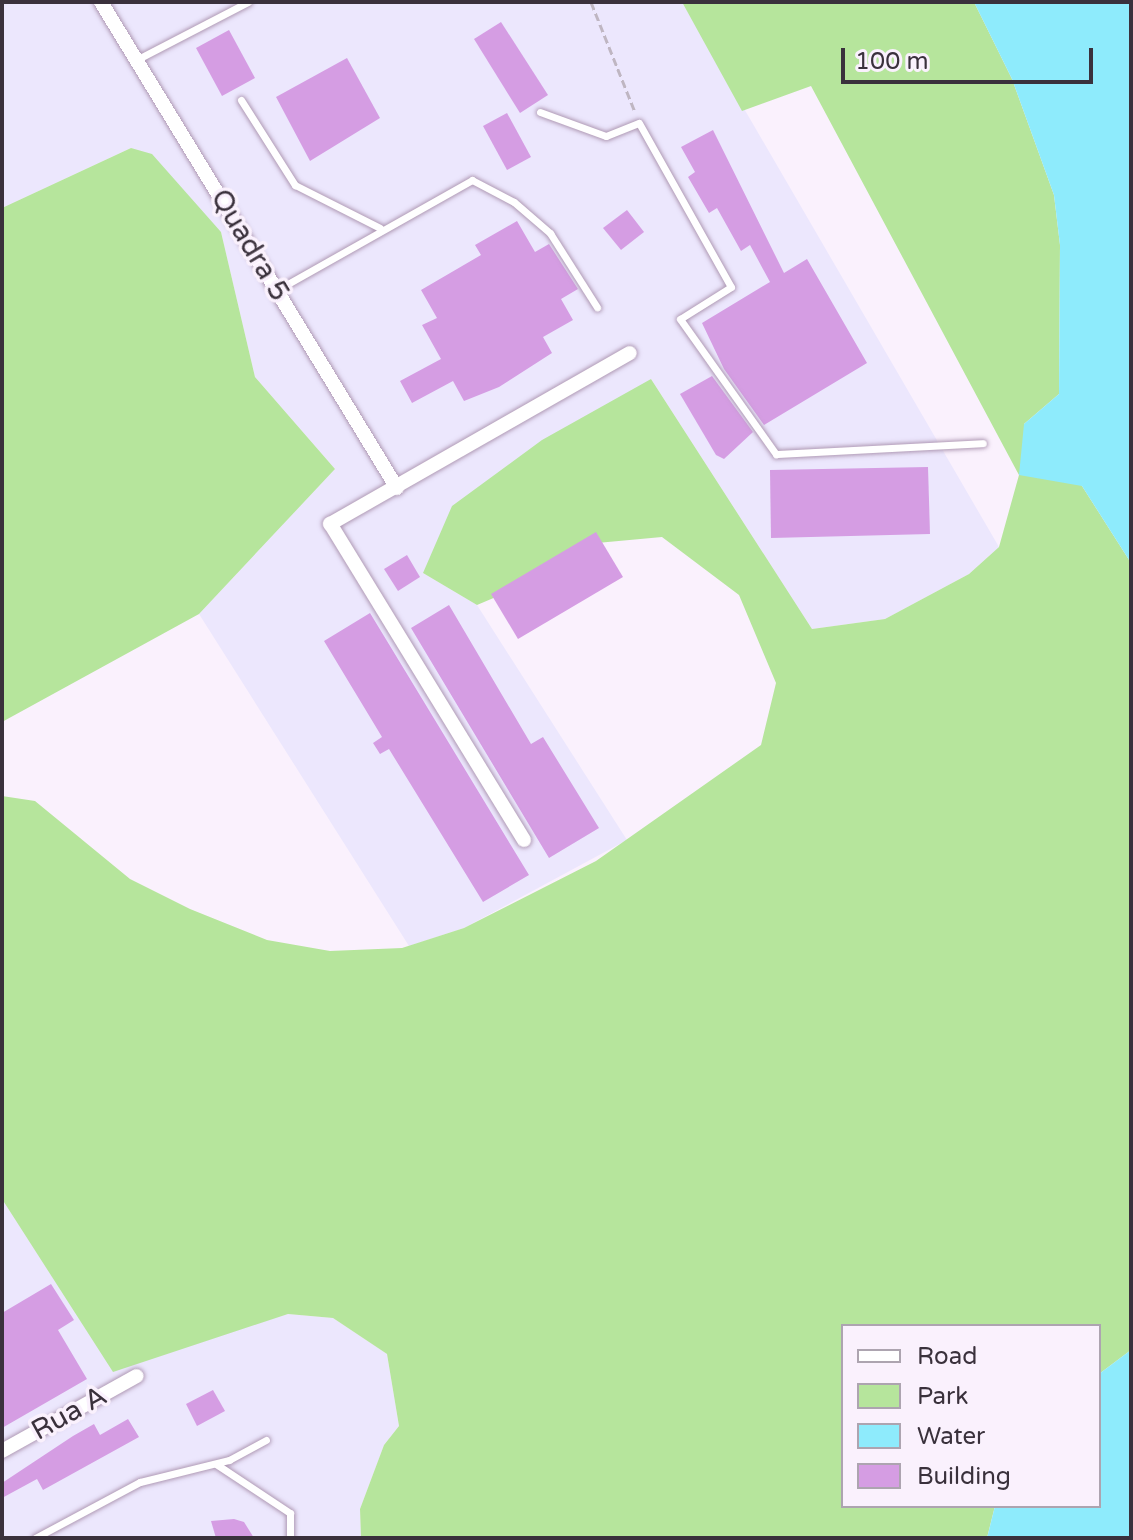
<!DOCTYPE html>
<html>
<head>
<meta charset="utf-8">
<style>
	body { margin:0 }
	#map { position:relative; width:1133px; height:1540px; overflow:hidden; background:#faf1fd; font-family:"Varela Round",sans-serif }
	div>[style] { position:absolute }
	.industrial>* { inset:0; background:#ece7fd }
	.green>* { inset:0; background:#b6e59c }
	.water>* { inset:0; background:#8eebfc }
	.building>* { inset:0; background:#d59de3 }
	.path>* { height:3px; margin-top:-1.5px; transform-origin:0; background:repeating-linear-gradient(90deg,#bfb6c2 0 8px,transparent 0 12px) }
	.roads { filter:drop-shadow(0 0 2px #b09ab5) drop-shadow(0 0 2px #b09ab5) }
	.service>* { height:7px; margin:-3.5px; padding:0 3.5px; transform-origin:3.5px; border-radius:3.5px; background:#fff }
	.minor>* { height:14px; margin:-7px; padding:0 7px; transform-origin:7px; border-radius:7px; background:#fff }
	span { translate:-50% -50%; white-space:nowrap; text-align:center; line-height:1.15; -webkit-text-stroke:7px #faf1fd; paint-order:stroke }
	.street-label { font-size:28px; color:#3a313c }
	.frame { position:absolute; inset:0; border:4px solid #3a313c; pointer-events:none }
	.legend { position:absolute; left:841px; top:1324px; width:260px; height:184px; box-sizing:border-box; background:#faf1fd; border:2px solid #ada4b0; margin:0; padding:10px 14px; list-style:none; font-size:24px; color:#3a313c }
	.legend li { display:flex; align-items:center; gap:16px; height:40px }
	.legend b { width:40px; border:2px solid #ada4b0 }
	.scale { position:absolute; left:841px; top:48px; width:252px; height:36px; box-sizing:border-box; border:4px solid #3a313c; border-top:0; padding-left:10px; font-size:24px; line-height:28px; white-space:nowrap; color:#3a313c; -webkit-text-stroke:6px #faf1fd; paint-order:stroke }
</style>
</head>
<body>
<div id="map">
	<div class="industrial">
		<i style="clip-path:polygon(2px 2px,682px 2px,999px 547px,969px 574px,885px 619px,812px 629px,651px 379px,423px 573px,477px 605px,627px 840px,464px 928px,409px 946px,199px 614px,335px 469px,255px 377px,221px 232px,131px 148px,2px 208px)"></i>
		<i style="clip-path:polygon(2px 1199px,111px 1368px,288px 1314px,333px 1318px,387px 1354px,399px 1426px,384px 1445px,360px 1509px,361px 1538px,2px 1538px)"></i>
	</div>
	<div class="green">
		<i style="clip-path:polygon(682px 2px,974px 2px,1012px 79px,1054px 195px,1060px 245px,1059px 394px,1024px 424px,1082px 486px,1131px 563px,1131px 1350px,1099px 1374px,1099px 1326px,843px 1326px,843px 1506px,995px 1506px,987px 1538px,361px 1538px,360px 1509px,384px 1445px,399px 1426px,387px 1354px,333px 1318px,288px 1314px,113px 1372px,2px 1199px,2px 796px,35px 801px,130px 879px,190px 909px,267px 940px,330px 951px,402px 948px,464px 928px,596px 861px,761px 745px,776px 683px,739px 595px,662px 537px,597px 543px,552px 573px,477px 605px,423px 573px,452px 506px,542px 440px,651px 379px,812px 629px,885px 619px,969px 574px,999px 547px,1019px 475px,811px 86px,742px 111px)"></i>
		<i style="clip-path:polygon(131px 148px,152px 154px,221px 232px,255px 377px,335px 469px,199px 614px,2px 722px,2px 208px)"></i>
	</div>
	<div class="water">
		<i style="clip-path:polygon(974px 2px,1131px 2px,1131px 563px,1082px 486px,1019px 475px,1024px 424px,1059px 394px,1060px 245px,1054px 195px,1012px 79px)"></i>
		<i style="clip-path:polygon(1131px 1350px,1131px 1538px,987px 1538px,995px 1506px,1099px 1506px,1099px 1374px)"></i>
	</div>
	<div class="building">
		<i style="clip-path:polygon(501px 22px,548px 95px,520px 113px,474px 39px)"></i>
		<i style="clip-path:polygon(229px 30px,255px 78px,222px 96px,196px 48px)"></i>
		<i style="clip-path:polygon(347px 58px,380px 118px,310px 161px,276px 97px)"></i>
		<i style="clip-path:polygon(507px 113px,531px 157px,507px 170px,483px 126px)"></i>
		<i style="clip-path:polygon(713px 130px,784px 273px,807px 259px,867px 363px,764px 425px,724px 369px,702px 323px,770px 282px,750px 245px,741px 251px,717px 208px,709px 213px,688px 177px,695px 172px,681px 147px)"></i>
		<i style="clip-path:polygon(627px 210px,644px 232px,621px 250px,603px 228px)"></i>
		<i style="clip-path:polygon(517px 221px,535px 252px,549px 244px,578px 289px,561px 299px,573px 320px,543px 337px,552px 353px,499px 387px,464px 401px,453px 381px,412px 403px,400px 381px,441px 359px,422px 325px,437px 318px,421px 290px,481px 255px,475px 245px)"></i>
		<i style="clip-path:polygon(712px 376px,753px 432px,724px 459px,716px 455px,680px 394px)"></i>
		<i style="clip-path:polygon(928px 467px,930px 534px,771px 538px,770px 470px)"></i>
		<i style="clip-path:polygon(596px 532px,623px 577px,518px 639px,491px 594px)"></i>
		<i style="clip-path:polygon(407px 555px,420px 577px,398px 591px,384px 569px)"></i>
		<i style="clip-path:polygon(449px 605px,531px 744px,543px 737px,599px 828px,549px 858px,411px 628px)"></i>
		<i style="clip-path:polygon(370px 613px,529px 875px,483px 902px,389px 749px,380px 754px,373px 743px,382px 737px,324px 641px)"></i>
		<i style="clip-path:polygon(51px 1284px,74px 1320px,58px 1330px,87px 1379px,2px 1428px,2px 1313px)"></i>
		<i style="clip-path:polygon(213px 1390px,225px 1411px,197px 1426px,186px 1404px)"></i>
		<i style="clip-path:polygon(128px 1419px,139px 1437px,43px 1490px,37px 1479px,2px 1498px,2px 1483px,73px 1436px,94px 1424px,100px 1435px)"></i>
		<i style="clip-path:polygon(234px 1519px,244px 1522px,254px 1538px,216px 1538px,211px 1521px)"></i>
	</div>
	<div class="path">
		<i style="left:591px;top:2px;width:118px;rotate:68.2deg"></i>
	</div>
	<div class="roads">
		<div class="service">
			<i style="left:136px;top:60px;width:126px;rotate:-27.4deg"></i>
			<i style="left:241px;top:100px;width:101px;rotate:57.6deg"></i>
			<i style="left:295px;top:185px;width:95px;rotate:26.8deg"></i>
			<i style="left:540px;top:112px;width:70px;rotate:20deg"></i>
			<i style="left:606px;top:136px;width:35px;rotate:-22deg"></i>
			<i style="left:639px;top:123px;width:188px;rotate:60.7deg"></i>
			<i style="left:731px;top:287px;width:60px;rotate:147.9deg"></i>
			<i style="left:680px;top:319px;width:166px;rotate:54.6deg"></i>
			<i style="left:776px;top:454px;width:207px;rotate:-3deg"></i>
			<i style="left:277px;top:290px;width:224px;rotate:-29.4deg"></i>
			<i style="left:472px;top:180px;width:47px;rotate:27.6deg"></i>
			<i style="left:514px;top:202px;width:48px;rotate:40.7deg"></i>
			<i style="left:550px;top:233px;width:88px;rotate:57.6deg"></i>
			<i style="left:216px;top:1464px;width:89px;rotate:33.5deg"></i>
			<i style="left:290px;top:1513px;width:25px;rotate:90deg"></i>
			<i style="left:35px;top:1538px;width:119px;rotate:-28.1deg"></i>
			<i style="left:140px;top:1482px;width:92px;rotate:-13.9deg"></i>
			<i style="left:229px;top:1460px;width:42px;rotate:-28.4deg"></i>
		</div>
		<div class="minor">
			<i style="left:101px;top:2px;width:569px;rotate:58.66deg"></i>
			<i style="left:524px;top:840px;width:371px;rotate:-121.5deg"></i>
			<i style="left:330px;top:524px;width:345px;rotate:-29.7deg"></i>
			<i style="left:2px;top:1451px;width:154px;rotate:-29.1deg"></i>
		</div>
	</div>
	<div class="street-label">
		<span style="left:250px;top:245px;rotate:59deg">Quadra 5</span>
		<span style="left:69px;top:1413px;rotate:-29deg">Rua A</span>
	</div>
	<div class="frame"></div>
	<ul class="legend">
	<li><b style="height:10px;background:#fff"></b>Road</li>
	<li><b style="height:22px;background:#b6e59c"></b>Park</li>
	<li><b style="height:22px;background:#8eebfc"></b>Water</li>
	<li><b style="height:22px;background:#d59de3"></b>Building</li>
	</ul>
	<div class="scale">100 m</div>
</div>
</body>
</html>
